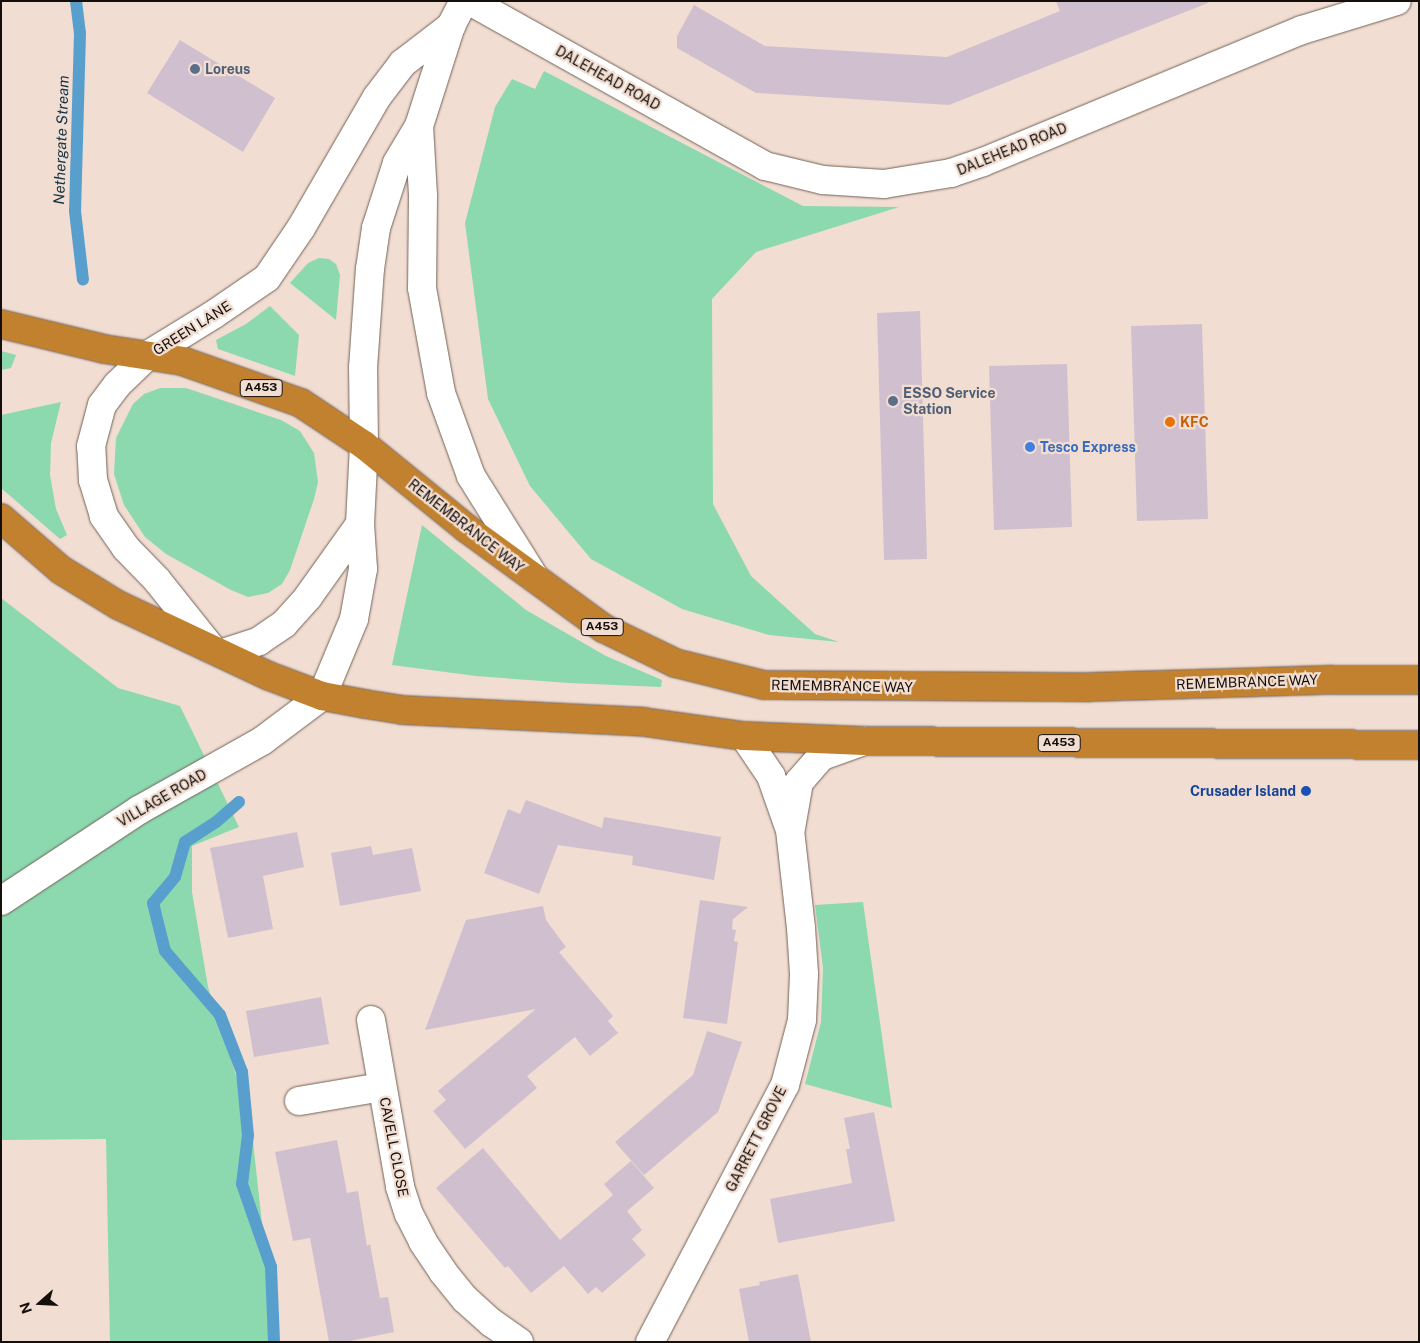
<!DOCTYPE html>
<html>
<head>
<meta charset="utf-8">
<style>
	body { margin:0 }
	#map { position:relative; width:1420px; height:1343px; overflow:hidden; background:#f1ddd1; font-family:"Public Sans",sans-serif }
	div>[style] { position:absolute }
	.green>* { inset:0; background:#8cd9b0 }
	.stream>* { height:12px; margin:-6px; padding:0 6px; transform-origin:6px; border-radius:6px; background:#589fcd }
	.building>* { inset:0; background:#d0c0cf }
	.roads { filter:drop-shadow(0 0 1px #736157) drop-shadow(0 0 1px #736157) }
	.minor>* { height:28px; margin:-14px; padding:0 14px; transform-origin:14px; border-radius:14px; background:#fff }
	.highway>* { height:28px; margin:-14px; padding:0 14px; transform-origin:14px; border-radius:14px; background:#c1812e }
	.dots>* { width:14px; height:14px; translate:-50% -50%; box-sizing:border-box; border:2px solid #f1ddd1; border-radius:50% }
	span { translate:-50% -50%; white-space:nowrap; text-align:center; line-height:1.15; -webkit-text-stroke:4.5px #f1ddd1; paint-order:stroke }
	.shield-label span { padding:1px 4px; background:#f1ddd1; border:1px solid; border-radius:4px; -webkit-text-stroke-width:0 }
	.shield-label { font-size:12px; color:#150f0b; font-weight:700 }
	.service-label { font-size:14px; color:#4e5e75; font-weight:700 }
	.left { translate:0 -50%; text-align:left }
	.street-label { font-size:14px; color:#150f0b }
	.food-label { font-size:14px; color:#c56008; font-weight:700 }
	.shop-label { font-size:14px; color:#366cbe; font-weight:700 }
	.transit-label { font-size:14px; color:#164399; font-weight:700 }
	.right { translate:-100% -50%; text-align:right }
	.water-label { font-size:15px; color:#113145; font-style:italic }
	.frame { position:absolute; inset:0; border:2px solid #150f0b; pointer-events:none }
	.north { position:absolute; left:15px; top:1278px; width:50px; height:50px; -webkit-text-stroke:4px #f1ddd1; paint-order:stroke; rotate:251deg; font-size:14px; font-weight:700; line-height:20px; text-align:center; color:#150f0b }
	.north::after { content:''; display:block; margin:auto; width:18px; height:22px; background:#150f0b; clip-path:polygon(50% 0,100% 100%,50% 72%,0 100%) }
</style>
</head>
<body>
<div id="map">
	<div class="green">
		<i style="clip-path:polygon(544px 71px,803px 206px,899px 207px,756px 252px,712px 299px,713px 504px,751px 576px,815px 634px,839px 642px,769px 635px,682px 609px,591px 559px,530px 486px,488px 399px,465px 223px,495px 107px,512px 79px,535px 89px)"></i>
		<i style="clip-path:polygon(319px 258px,329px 259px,336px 264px,340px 275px,336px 320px,290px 283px,308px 263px)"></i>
		<i style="clip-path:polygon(270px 306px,299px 335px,295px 376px,218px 349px,216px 340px,246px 324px)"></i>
		<i style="clip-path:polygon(1px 351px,16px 355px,11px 368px,1px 370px)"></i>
		<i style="clip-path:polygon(160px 388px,186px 388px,281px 420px,300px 431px,314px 453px,318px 482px,314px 499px,290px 570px,282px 584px,268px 593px,248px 597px,231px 590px,166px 554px,145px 537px,124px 505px,114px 474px,116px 438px,133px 404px,144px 394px)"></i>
		<i style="clip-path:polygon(61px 402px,51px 443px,50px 475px,56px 509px,67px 535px,60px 539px,1px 488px,1px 415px)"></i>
		<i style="clip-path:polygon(422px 525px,526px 610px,606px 656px,662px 680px,661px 687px,569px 683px,476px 676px,392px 665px)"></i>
		<i style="clip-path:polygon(1px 598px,118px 688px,180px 706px,239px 827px,192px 846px,192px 892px,208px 987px,251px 1123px,275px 1342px,110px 1342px,106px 1139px,1px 1140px)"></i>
		<i style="clip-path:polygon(863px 902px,892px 1108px,805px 1084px,821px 1022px,823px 968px,815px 905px)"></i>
	</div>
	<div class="stream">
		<i style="left:76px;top:1px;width:32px;rotate:83deg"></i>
		<i style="left:80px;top:33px;width:178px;rotate:91.6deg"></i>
		<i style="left:75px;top:211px;width:69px;rotate:83.4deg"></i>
		<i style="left:239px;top:802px;width:30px;rotate:139deg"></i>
		<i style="left:216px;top:822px;width:37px;rotate:147deg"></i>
		<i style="left:185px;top:842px;width:36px;rotate:106deg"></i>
		<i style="left:175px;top:877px;width:34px;rotate:130deg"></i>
		<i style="left:153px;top:903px;width:49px;rotate:76deg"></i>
		<i style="left:165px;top:951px;width:84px;rotate:49.3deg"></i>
		<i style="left:220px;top:1015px;width:61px;rotate:68.9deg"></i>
		<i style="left:242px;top:1072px;width:63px;rotate:84.6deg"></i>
		<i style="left:248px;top:1135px;width:49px;rotate:97deg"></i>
		<i style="left:242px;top:1184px;width:88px;rotate:70.7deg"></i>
		<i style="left:271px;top:1267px;width:75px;rotate:87.7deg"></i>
	</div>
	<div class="building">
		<i style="clip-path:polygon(1056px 1px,1207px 1px,1208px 3px,949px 105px,756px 93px,677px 48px,677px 36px,694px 5px,765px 46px,947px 57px,1060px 11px)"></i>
		<i style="clip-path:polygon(180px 40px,275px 98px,243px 152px,147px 93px)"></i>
		<i style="clip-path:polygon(920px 311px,927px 559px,884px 560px,877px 313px)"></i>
		<i style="clip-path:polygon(1202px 324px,1208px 519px,1137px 521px,1131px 326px)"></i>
		<i style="clip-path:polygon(1067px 364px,1072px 527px,994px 530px,989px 366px)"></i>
		<i style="clip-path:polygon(526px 800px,602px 828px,604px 817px,721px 837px,714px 880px,632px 865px,633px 856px,558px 845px,539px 894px,484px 873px,508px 809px,520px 814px)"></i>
		<i style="clip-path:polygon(297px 832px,304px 867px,263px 876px,273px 929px,228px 938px,210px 848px)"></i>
		<i style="clip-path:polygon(371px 846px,373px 855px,412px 848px,421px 891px,340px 906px,331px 853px)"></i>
		<i style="clip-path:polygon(700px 900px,748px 907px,733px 919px,732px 929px,736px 930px,734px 941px,738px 942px,727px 1024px,683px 1018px)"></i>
		<i style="clip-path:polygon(543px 906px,546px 920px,566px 947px,559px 952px,613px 1016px,608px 1021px,618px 1033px,590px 1056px,575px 1037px,527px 1076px,537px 1088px,465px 1149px,433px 1111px,446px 1100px,438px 1091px,536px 1009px,425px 1030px,466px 920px)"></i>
		<i style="clip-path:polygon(321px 997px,329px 1044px,254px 1057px,246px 1011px)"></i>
		<i style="clip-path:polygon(707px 1031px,742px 1042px,718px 1112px,644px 1175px,615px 1142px,693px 1075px)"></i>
		<i style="clip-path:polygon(874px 1112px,895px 1221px,778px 1243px,770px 1199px,852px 1183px,846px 1149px,850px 1149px,844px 1118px)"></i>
		<i style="clip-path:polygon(337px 1140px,347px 1193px,358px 1191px,367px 1246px,370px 1244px,380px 1298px,388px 1297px,394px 1332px,345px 1342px,329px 1342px,310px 1238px,293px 1241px,275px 1152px)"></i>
		<i style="clip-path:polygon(483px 1148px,560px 1240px,613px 1195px,604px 1184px,631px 1161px,654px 1188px,627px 1211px,642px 1230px,632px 1239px,646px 1255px,602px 1293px,596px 1287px,588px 1294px,564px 1266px,531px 1293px,508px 1266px,505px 1268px,436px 1188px)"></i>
		<i style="clip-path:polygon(798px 1274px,811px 1342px,749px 1342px,739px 1289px,760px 1285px,759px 1282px)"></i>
	</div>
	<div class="roads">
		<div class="minor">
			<i style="left:470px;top:1px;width:338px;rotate:29.2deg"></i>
			<i style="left:765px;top:166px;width:60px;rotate:13.6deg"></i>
			<i style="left:823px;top:180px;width:61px;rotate:3.8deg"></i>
			<i style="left:884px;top:184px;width:68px;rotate:-9.3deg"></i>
			<i style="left:951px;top:173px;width:34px;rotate:-19deg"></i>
			<i style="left:983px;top:162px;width:345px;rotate:-22.5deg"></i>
			<i style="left:1302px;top:30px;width:99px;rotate:-17deg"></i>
			<i style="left:419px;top:126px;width:70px;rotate:86.7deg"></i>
			<i style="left:423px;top:196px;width:92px;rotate:90.6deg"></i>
			<i style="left:422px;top:288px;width:107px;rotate:79.7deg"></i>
			<i style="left:441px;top:393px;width:88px;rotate:70.1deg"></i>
			<i style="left:471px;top:476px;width:119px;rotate:58deg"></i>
			<i style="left:212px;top:649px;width:88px;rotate:-128.6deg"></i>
			<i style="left:157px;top:580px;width:45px;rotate:-134.1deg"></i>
			<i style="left:126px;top:548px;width:39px;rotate:-125deg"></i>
			<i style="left:104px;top:516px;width:38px;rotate:-107deg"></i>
			<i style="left:93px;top:480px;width:34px;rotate:-93deg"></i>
			<i style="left:91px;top:446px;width:42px;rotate:-75deg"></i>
			<i style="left:102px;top:405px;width:25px;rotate:-53deg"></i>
			<i style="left:117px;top:385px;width:43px;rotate:-44.1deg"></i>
			<i style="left:148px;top:355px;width:76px;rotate:-31.6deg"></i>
			<i style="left:213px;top:315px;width:65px;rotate:-34.4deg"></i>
			<i style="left:267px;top:278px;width:60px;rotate:-55.8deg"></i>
			<i style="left:301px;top:228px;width:151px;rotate:-59.9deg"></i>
			<i style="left:377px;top:97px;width:43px;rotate:-52.6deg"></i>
			<i style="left:403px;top:63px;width:61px;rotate:-37.6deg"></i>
			<i style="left:223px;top:653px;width:38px;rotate:-18deg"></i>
			<i style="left:259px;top:641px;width:30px;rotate:-34deg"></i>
			<i style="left:284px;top:624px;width:36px;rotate:-48deg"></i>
			<i style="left:308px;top:597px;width:90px;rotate:-54.5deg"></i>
			<i style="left:791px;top:828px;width:47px;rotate:-80.1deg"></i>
			<i style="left:799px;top:782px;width:35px;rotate:-49deg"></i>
			<i style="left:822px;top:756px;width:45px;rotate:-19.7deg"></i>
			<i style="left:1px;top:901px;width:165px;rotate:-33.4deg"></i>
			<i style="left:139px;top:810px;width:141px;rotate:-29.3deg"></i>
			<i style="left:262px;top:741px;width:75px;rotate:-36.9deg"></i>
			<i style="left:322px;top:696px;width:83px;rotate:-67.4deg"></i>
			<i style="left:354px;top:619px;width:51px;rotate:-79.8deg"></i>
			<i style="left:363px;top:569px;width:45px;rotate:-93.8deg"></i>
			<i style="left:360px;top:524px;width:79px;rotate:-87.1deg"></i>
			<i style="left:364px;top:445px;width:77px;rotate:-90.7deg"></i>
			<i style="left:363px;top:368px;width:99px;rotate:-86deg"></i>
			<i style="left:370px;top:269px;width:41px;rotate:-81.7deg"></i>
			<i style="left:376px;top:228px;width:68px;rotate:-72.1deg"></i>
			<i style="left:397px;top:163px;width:43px;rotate:-59.3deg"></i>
			<i style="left:419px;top:126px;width:105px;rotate:-72.3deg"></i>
			<i style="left:451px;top:26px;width:28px;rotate:-63deg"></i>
			<i style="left:371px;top:1020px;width:169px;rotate:80.1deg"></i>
			<i style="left:400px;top:1187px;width:28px;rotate:72deg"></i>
			<i style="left:409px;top:1214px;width:31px;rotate:63deg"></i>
			<i style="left:423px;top:1242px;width:36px;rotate:56deg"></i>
			<i style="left:443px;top:1272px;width:35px;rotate:51deg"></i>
			<i style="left:465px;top:1299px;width:36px;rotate:42deg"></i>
			<i style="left:492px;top:1323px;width:33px;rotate:35deg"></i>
			<i style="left:299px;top:1101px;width:84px;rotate:-9.6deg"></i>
			<i style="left:650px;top:1342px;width:290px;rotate:-62.3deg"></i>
			<i style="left:785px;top:1085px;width:67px;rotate:-75.3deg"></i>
			<i style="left:802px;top:1020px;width:46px;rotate:-87.5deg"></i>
			<i style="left:804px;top:974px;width:46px;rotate:-93.7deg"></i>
			<i style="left:801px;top:928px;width:99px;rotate:-96.4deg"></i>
			<i style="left:790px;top:830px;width:57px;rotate:-109.4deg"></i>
			<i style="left:771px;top:776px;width:48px;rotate:-124deg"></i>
		</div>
		<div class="highway">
			<i style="left:1px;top:324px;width:106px;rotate:13.6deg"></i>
			<i style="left:104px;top:349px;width:79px;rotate:8.7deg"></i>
			<i style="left:182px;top:361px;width:126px;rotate:19.4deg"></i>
			<i style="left:301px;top:403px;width:76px;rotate:33.7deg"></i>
			<i style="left:364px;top:445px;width:132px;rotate:39.1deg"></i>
			<i style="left:466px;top:528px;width:170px;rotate:36.1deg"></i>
			<i style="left:603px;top:628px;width:80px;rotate:25.9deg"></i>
			<i style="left:675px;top:663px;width:92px;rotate:13.9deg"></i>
			<i style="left:764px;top:685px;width:326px;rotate:0.4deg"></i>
			<i style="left:1090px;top:687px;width:242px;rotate:-1.7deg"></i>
			<i style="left:1332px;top:680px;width:87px"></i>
			<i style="left:1px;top:518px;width:79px;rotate:40.9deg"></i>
			<i style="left:61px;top:570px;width:67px;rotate:31.6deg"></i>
			<i style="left:118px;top:605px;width:167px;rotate:25.2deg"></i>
			<i style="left:269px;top:676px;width:57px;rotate:20.7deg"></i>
			<i style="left:322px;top:696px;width:44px;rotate:10.5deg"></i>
			<i style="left:365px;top:704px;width:37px;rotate:9deg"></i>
			<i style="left:402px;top:710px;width:242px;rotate:2.8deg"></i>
			<i style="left:644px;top:722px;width:101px;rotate:8deg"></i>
			<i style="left:744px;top:736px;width:120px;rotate:2.4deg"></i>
			<i style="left:864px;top:741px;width:555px;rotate:0.41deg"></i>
		</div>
	</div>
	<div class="dots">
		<i style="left:195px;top:69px;background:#5c6f8a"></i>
		<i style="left:893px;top:401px;background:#5c6f8a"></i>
		<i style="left:1170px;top:422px;background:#e8710a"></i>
		<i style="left:1030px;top:447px;background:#3f7fe0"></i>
		<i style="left:1306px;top:791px;background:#1a4fb4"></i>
	</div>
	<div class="shield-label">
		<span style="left:261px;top:388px">A453</span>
		<span style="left:602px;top:627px">A453</span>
		<span style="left:1059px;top:743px">A453</span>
	</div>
	<div class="service-label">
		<span class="left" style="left:205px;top:69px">Loreus</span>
		<span class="left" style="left:903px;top:401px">ESSO Service<br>Station</span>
	</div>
	<div class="street-label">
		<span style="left:608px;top:78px;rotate:29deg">DALEHEAD ROAD</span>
		<span style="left:1012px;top:149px;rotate:-22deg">DALEHEAD ROAD</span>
		<span style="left:192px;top:328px;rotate:-32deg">GREEN LANE</span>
		<span style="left:466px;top:526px;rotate:38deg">REMEMBRANCE WAY</span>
		<span style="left:1247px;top:682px;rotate:-2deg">REMEMBRANCE WAY</span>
		<span style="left:842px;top:686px;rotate:1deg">REMEMBRANCE WAY</span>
		<span style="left:162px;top:798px;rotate:-30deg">VILLAGE ROAD</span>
		<span style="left:756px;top:1139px;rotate:-63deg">GARRETT GROVE</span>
		<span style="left:394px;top:1147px;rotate:79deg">CAVELL CLOSE</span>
	</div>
	<div class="food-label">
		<span class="left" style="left:1180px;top:422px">KFC</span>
	</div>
	<div class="shop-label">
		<span class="left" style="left:1040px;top:447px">Tesco Express</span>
	</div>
	<div class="transit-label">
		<span class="right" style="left:1296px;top:791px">Crusader Island</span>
	</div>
	<div class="water-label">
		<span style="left:61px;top:140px;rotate:-88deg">Nethergate Stream</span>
	</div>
	<div class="frame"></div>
	<div class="north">N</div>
</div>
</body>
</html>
